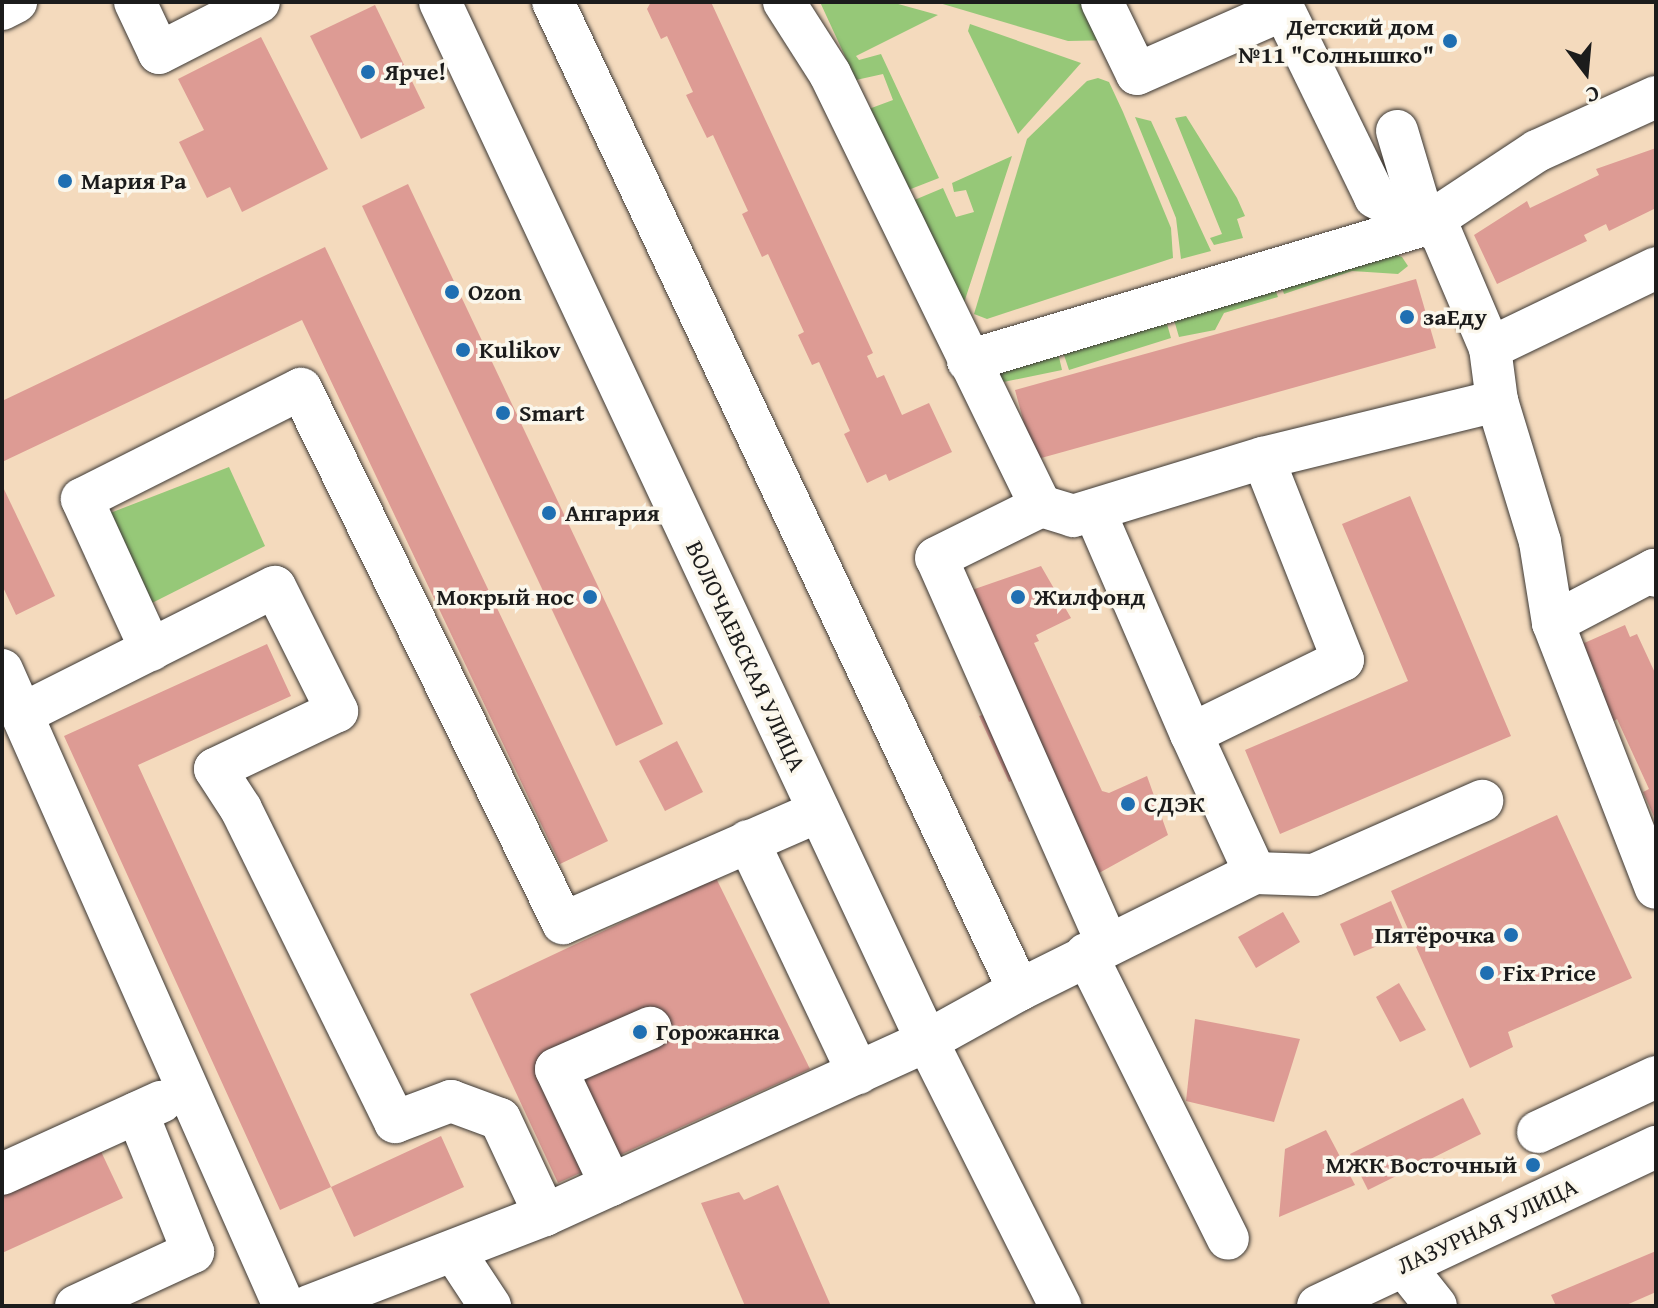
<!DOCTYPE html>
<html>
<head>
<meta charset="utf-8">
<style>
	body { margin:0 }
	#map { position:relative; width:1658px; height:1308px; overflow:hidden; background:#f4dabd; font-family:"Gentium Book Plus",serif }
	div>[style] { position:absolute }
	.green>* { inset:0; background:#96c878 }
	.building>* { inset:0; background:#dd9b94 }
	.roads { filter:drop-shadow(0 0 2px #3c3834) drop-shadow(0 0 2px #3c3834) }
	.minor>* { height:42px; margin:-21px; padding:0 21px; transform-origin:21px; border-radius:21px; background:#fff }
	.dots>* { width:22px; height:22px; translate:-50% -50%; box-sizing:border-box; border:4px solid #fbf7ec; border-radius:50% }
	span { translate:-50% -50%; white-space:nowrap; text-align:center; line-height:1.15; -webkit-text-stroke:7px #fbf7ec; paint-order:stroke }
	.poi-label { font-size:24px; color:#1c1c1c; font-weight:700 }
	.right { translate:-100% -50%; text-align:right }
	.left { translate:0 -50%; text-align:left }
	.street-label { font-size:24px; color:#1c1c1c }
	.frame { position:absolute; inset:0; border:4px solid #1c1c1c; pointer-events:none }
	.north { position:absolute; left:1546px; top:32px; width:80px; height:80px; -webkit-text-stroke:6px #fbf7ec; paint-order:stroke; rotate:164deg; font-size:22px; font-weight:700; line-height:32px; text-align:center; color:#1c1c1c }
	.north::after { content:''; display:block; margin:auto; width:28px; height:36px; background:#1c1c1c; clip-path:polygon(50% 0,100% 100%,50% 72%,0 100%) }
</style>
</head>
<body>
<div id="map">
	<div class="green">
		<i style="clip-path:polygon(820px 2px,891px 2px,938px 15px,856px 56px,859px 60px,881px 54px,939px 178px,898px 194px,858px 113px,893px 100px,883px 74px,856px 80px)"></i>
		<i style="clip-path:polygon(936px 2px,1097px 2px,1116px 40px,1068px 41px)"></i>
		<i style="clip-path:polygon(970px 24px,1081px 63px,1018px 134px,968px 31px)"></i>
		<i style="clip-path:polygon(1098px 78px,1109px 82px,1123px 112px,1171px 228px,1173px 258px,987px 319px,974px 314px,1027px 139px,1087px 81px)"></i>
		<i style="clip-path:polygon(1186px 116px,1237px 198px,1245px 216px,1237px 219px,1243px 238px,1214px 245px,1210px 238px,1222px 234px,1175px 118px)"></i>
		<i style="clip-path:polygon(1135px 117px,1151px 121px,1211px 251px,1181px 259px,1176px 218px)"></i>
		<i style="clip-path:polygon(1012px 156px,961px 312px,912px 201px,943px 188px,956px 217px,974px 212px,966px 190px,954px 192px,952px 183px)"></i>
		<i style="clip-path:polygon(1374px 248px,1402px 257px,1408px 266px,1398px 274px,1352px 271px,1284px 294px,1280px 282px)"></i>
		<i style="clip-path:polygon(1274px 286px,1278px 297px,1224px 313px,1215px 330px,1179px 337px,1172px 313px)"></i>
		<i style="clip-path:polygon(1165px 317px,1171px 338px,1069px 370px,1060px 343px)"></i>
		<i style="clip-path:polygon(1056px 344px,1062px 370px,989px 385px,997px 365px)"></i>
		<i style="clip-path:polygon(229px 467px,265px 546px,150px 604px,105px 515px)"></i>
	</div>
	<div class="building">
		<i style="clip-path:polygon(651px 2px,711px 2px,873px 353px,867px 356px,877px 378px,884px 375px,902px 415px,929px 403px,952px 452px,889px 481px,886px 474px,867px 483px,844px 434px,850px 431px,819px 362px,812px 365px,798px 335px,804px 332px,768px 254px,762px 257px,742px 214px,748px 211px,713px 135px,707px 138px,686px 95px,693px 92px,667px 36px,661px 39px,647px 9px)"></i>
		<i style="clip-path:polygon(375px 5px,425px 108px,361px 139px,310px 36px)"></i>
		<i style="clip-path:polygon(261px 37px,328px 169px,242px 212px,230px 187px,207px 198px,179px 142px,204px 130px,178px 79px)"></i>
		<i style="clip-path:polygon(1656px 148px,1656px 208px,1609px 231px,1606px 224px,1584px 235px,1587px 241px,1497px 284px,1474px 235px,1527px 201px,1530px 208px,1599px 175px,1596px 169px)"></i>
		<i style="clip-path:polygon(408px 184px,663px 724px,616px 746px,362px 206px)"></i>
		<i style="clip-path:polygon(325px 247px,608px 841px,560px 864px,302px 320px,2px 462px,2px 401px)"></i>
		<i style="clip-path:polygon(1416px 279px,1436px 348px,1034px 460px,1015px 390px)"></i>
		<i style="clip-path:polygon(2px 485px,55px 596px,16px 615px,2px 585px)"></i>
		<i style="clip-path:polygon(1410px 496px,1511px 736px,1280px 834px,1245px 750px,1408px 681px,1342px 524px)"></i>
		<i style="clip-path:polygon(1041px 566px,1071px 618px,1036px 635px,1039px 641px,1034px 643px,1102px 791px,1109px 793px,1147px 776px,1168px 835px,1099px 873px,1096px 865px,1073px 875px,1016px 779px,1009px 782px,979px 716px,985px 714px,969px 591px)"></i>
		<i style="clip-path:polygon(1625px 625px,1630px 637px,1637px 634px,1656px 675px,1656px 821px,1643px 792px,1649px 789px,1617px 719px,1611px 723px,1597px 692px,1603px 689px,1582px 644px)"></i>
		<i style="clip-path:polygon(267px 644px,291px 696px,138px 765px,331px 1187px,441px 1136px,464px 1187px,354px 1237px,331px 1187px,280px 1210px,64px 736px)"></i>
		<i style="clip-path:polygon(677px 741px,703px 792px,665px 811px,639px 761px)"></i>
		<i style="clip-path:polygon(1557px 815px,1632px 978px,1508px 1032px,1513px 1047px,1470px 1068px,1391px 891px)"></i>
		<i style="clip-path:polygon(716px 878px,810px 1069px,558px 1183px,470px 994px)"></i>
		<i style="clip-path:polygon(1391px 901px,1405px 934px,1354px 956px,1340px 924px)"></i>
		<i style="clip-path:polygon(1283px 912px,1300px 942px,1256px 968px,1238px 937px)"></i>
		<i style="clip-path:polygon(1399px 983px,1426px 1030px,1400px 1042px,1376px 997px)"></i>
		<i style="clip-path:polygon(1195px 1019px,1300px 1039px,1274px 1122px,1186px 1101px)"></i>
		<i style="clip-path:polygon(1463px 1098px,1481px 1134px,1368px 1190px,1350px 1154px)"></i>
		<i style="clip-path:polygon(1326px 1130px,1355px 1185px,1279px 1217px,1285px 1149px)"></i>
		<i style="clip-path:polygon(97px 1143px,123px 1198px,2px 1253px,2px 1186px)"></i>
		<i style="clip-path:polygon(778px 1185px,831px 1306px,745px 1306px,701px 1203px,739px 1192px,744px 1200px)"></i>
		<i style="clip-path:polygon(1656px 1251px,1656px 1292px,1624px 1306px,1556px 1306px,1551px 1295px)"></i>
	</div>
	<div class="roads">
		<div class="minor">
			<i style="left:135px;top:2px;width:56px;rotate:64.8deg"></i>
			<i style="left:159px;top:53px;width:112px;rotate:-27deg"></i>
			<i style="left:440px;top:2px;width:1147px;rotate:64.89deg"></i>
			<i style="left:927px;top:1041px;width:297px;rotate:63.3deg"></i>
			<i style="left:784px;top:2px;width:85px;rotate:57.4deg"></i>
			<i style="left:830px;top:74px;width:481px;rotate:64deg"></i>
			<i style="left:1102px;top:2px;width:80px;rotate:64.1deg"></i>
			<i style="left:1137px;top:74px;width:159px;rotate:-23.7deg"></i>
			<i style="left:1280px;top:2px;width:217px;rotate:64deg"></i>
			<i style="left:1375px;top:197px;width:75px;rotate:28.6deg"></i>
			<i style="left:1441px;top:233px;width:125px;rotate:66.9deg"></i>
			<i style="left:1490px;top:348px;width:53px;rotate:82.5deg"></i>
			<i style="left:1497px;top:401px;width:147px;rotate:73deg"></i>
			<i style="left:1540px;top:542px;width:82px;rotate:80.9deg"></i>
			<i style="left:1553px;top:623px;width:284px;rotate:68.8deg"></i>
			<i style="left:2px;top:9px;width:16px;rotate:-27deg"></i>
			<i style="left:1397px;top:131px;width:98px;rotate:73.4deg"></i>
			<i style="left:1490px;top:348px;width:184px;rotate:-25.7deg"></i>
			<i style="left:968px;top:361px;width:477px;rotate:-16.6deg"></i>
			<i style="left:1425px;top:225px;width:134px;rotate:-33.5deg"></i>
			<i style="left:1537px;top:151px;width:131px;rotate:-24.4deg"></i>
			<i style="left:1094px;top:510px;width:244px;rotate:66.6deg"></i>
			<i style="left:1553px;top:623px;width:114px;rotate:-27.7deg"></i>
			<i style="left:1654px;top:570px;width:6px;rotate:72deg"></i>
			<i style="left:151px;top:650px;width:166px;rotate:-114.6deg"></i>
			<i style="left:82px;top:499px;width:245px;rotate:-26.7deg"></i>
			<i style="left:301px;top:389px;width:595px;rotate:63.87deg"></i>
			<i style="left:563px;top:923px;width:279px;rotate:-23.6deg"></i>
			<i style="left:2px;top:670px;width:696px;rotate:66.09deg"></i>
			<i style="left:22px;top:714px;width:283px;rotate:-26.7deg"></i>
			<i style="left:275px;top:587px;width:139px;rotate:63.4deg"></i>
			<i style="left:337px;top:711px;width:135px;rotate:154.6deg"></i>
			<i style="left:215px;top:769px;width:48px;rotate:57deg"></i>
			<i style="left:241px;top:809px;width:349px;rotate:63.8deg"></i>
			<i style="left:395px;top:1122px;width:60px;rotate:-20.6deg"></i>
			<i style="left:451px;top:1101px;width:52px;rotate:20.2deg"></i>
			<i style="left:500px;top:1119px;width:106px;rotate:64.9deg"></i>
			<i style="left:748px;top:841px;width:257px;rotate:64.6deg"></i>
			<i style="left:1255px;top:873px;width:59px;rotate:1.9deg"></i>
			<i style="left:1314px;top:875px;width:184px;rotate:-23.8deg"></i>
			<i style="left:1107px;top:943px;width:421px;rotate:-113.9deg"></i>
			<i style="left:936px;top:558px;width:117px;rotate:-26.3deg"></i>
			<i style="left:1041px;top:506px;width:34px;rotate:17deg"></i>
			<i style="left:1073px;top:516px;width:199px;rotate:-17deg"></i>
			<i style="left:1263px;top:458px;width:241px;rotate:-13.7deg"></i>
			<i style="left:1086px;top:954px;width:318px;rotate:63.5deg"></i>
			<i style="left:1019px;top:990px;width:263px;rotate:-26.4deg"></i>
			<i style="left:1255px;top:873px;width:153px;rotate:-114.7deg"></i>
			<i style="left:1191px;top:734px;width:169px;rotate:-26deg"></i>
			<i style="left:1343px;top:660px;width:217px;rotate:-111.6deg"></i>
			<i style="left:1538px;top:1132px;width:130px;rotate:-25deg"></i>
			<i style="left:2px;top:1174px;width:175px;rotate:-24.4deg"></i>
			<i style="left:611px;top:1185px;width:128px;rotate:-115.4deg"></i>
			<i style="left:556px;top:1069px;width:103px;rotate:-23.6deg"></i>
			<i style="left:455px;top:1253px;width:64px;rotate:56.6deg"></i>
			<i style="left:1404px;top:1266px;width:51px;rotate:51.3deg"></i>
			<i style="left:76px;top:1306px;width:129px;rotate:-24.8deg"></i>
			<i style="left:193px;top:1252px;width:150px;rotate:-111.9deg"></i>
			<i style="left:309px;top:1306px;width:253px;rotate:-21.1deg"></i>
			<i style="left:545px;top:1215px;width:420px;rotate:-24.5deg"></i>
			<i style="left:927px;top:1041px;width:105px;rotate:-29deg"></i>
			<i style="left:1019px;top:990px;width:1092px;rotate:-115.25deg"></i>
			<i style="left:1318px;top:1306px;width:374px;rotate:-25.2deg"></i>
		</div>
	</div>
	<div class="dots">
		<i style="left:1450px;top:41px;background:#1f6fb2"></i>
		<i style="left:368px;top:72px;background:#1f6fb2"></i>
		<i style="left:65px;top:181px;background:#1f6fb2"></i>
		<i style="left:452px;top:292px;background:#1f6fb2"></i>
		<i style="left:1407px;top:317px;background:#1f6fb2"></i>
		<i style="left:463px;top:350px;background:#1f6fb2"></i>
		<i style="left:503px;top:413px;background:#1f6fb2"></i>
		<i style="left:549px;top:513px;background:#1f6fb2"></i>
		<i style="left:590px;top:597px;background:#1f6fb2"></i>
		<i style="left:1018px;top:597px;background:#1f6fb2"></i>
		<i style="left:1128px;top:804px;background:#1f6fb2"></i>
		<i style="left:1511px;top:935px;background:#1f6fb2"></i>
		<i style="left:1487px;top:973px;background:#1f6fb2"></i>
		<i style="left:640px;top:1032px;background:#1f6fb2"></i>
		<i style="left:1533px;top:1165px;background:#1f6fb2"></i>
	</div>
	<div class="poi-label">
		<span class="right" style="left:1434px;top:41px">Детский дом<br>№11 "Солнышко"</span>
		<span class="left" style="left:384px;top:72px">Ярче!</span>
		<span class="left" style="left:81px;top:181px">Мария Ра</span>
		<span class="left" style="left:468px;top:292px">Ozon</span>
		<span class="left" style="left:1423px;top:317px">заЕду</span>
		<span class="left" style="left:479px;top:350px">Kulikov</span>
		<span class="left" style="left:519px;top:413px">Smart</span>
		<span class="left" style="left:565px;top:513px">Ангария</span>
		<span class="right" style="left:574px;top:597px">Мокрый нос</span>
		<span class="left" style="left:1034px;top:597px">Жилфонд</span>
		<span class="left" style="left:1144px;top:804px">СДЭК</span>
		<span class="right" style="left:1495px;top:935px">Пятёрочка</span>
		<span class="left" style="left:1503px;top:973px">Fix Price</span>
		<span class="left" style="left:656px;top:1032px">Горожанка</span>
		<span class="right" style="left:1517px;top:1165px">МЖК Восточный</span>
	</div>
	<div class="street-label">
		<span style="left:746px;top:656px;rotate:65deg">ВОЛОЧАЕВСКАЯ УЛИЦА</span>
		<span style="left:1487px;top:1226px;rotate:-25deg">ЛАЗУРНАЯ УЛИЦА</span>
	</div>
	<div class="frame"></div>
	<div class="north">С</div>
</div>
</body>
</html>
